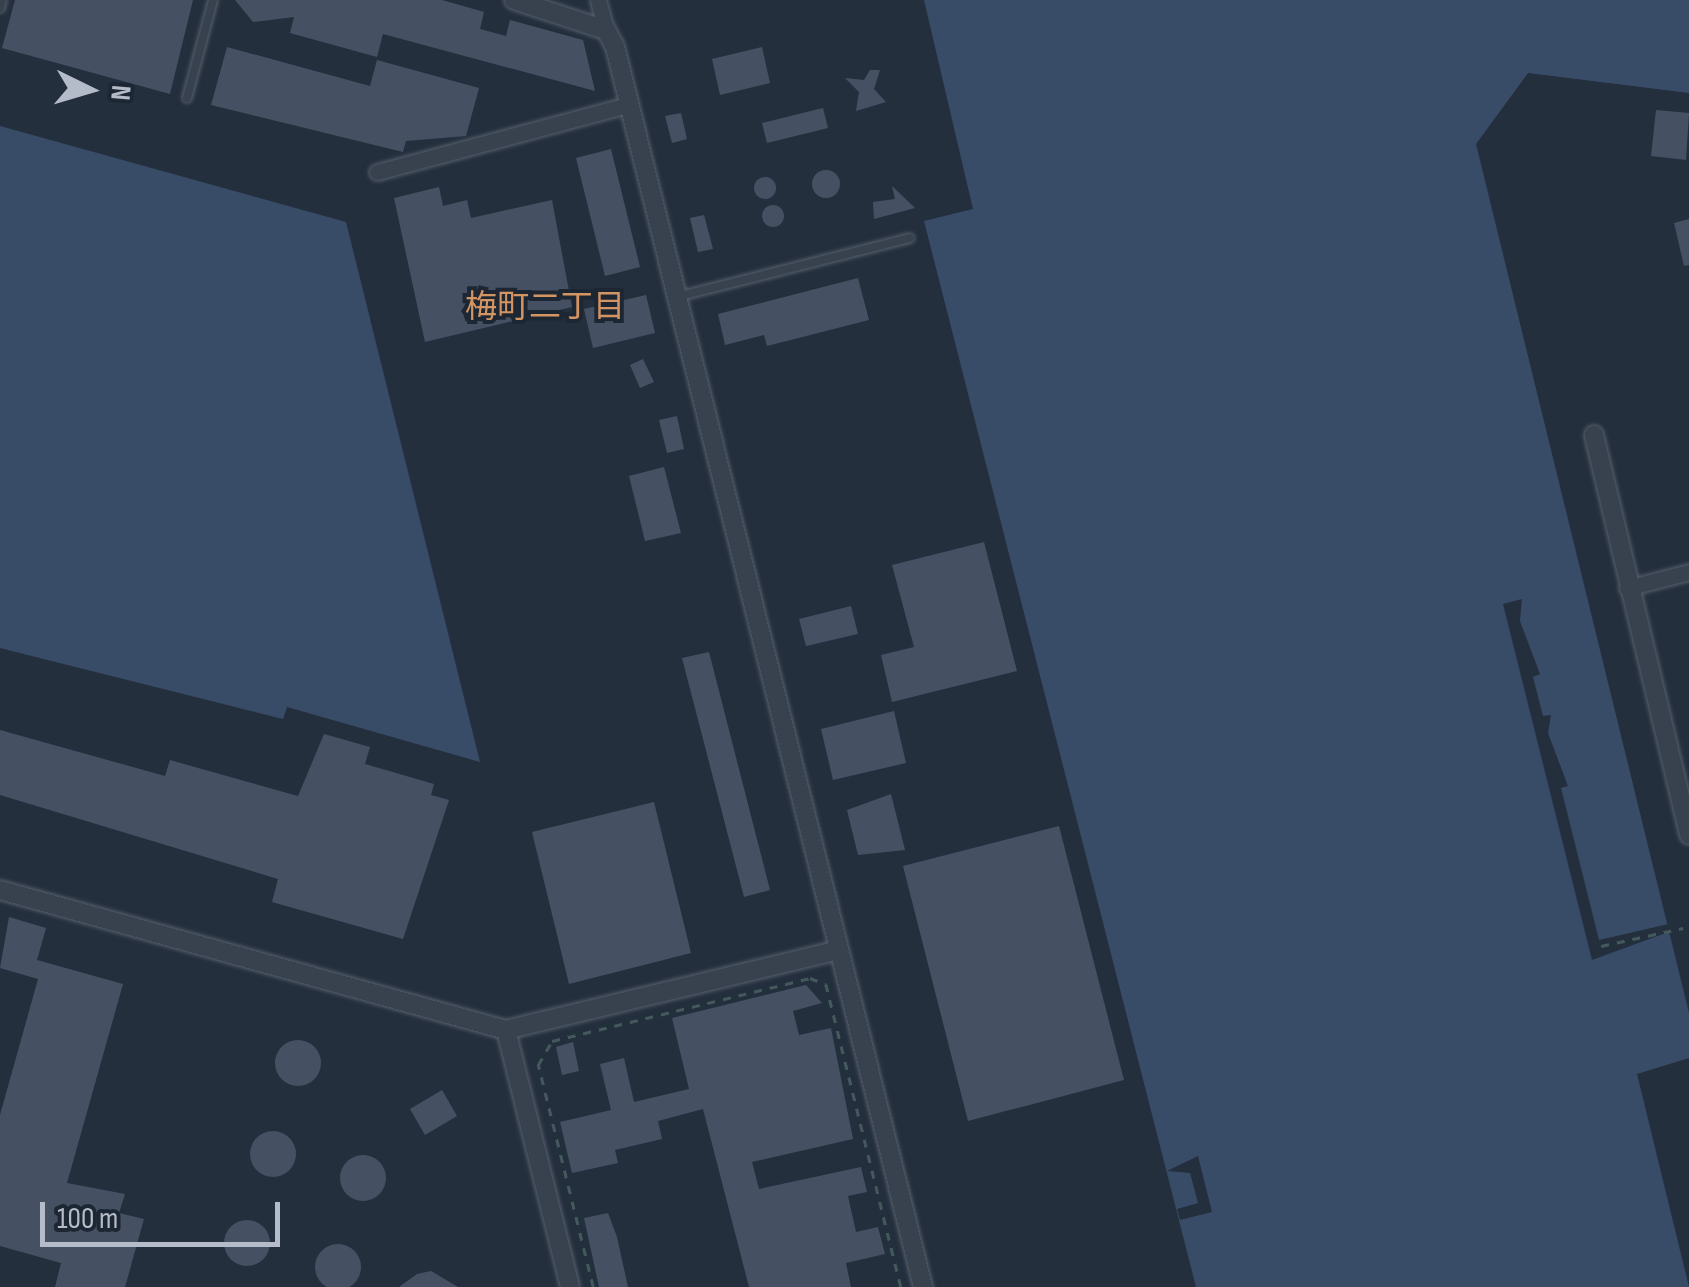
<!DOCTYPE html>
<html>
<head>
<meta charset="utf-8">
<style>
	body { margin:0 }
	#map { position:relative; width:1689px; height:1287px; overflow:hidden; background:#242f3e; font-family:"Sofia Sans Condensed","Noto Sans JP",sans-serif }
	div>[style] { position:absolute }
	.water>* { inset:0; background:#394c67 }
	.pier>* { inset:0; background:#242f3e }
	.building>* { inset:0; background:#455162 }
	.round { border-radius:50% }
	.path>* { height:2.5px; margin-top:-1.25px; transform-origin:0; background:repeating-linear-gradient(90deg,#44595c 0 8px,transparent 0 16px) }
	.roads { filter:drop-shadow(0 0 2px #565f6c) drop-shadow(0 0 2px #565f6c) }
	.service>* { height:8px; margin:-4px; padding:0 4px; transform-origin:4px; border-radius:4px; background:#38414e }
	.minor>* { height:15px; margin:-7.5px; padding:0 7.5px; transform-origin:7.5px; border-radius:7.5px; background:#38414e }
	.tertiary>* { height:18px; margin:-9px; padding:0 9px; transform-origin:9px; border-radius:9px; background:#38414e }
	span { translate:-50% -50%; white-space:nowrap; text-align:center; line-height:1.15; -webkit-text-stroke:8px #1d2633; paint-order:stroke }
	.neighbourhood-label { font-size:32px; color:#d59563 }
	.north { position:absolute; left:40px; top:40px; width:100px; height:100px; -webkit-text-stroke:8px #1d2633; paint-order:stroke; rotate:95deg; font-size:28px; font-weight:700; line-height:40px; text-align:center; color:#b4bcc9 }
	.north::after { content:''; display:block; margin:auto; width:35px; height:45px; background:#b4bcc9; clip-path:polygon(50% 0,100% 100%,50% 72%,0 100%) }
	.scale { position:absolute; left:40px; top:1202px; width:240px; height:45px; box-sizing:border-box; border:5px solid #b4bcc9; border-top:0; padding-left:12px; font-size:30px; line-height:35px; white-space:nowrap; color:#b4bcc9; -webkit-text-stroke:8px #1d2633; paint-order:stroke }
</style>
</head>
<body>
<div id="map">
	<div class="water">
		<i style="clip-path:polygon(924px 0,1689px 0,1689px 93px,1528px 73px,1476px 144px,1689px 1013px,1689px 1058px,1637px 1074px,1689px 1287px,1196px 1287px,924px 221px,973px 209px)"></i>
		<i style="clip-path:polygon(0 126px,346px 222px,480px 762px,287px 707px,283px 719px,0 648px)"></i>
	</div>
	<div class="pier">
		<i style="clip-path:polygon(1522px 599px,1520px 621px,1540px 674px,1533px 677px,1543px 716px,1551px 715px,1548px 733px,1568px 786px,1561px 788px,1599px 940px,1673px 923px,1674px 930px,1592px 960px,1503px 604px)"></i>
		<i style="clip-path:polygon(1198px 1156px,1212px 1212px,1180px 1220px,1177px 1209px,1198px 1203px,1190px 1173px,1167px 1171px)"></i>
	</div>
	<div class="building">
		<i style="clip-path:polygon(15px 0,193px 0,170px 94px,2px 48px)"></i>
		<i style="clip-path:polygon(235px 0,442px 0,484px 12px,480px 29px,506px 36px,510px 20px,583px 40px,595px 91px,383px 34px,377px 57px,290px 33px,294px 17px,253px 22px)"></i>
		<i style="clip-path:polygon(227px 47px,370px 86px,377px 60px,479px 88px,466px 136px,406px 141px,403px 152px,211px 105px)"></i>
		<i style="clip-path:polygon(762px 47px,770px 83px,720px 95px,712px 59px)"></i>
		<i style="clip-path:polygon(870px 70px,880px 70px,874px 89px,886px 102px,856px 111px,859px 92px,845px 78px,864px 80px)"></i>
		<i style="clip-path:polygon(823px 108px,828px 128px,767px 143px,762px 123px)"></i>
		<i style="clip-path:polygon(1656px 110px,1689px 113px,1686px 160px,1651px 156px)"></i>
		<i style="clip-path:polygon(681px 113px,687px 139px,672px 143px,665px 116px)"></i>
		<i style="clip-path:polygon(611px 149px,640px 267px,605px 276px,576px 158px)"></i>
		<i class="round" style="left:812px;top:170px;width:28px;height:28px"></i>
		<i class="round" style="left:754px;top:177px;width:22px;height:22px"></i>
		<i style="clip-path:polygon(892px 186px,915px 208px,874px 219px,873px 202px,895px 199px)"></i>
		<i style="clip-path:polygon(439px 187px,443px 206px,467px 200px,471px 218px,552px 200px,572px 307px,425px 342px,394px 198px)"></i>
		<i class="round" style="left:762px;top:205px;width:22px;height:22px"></i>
		<i style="clip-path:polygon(704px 215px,713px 249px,698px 252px,690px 218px)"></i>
		<i style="clip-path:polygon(1689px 219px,1689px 265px,1684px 266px,1674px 223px)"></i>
		<i style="clip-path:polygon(858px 278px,869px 320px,767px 346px,764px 335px,725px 345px,718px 314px)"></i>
		<i style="clip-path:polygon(646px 295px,655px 333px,593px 348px,584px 309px)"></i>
		<i style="clip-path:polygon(643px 359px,654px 382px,640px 388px,630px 365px)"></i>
		<i style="clip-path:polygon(677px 416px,684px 449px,667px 453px,659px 420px)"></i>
		<i style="clip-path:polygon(664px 467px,681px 533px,645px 541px,629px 476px)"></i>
		<i style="clip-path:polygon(984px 542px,1017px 671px,892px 702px,881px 655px,914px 647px,892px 565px)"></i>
		<i style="clip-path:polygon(851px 606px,858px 634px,806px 646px,799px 619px)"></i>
		<i style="clip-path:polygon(709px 652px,770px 890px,744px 897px,682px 658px)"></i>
		<i style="clip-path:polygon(894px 711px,906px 763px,833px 780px,821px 729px)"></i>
		<i style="clip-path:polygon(0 730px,165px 776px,170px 760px,298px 796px,324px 734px,370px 747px,365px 764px,434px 784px,431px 795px,449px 800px,403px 939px,272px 902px,278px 879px,0 795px)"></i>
		<i style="clip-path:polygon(891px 794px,905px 850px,858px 855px,847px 810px)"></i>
		<i style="clip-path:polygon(654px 802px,691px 953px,569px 984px,532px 832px)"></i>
		<i style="clip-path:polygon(1059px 826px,1124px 1080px,968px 1121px,903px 866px)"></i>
		<i style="clip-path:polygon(9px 917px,46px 928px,37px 960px,123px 984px,67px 1183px,125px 1194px,119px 1213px,144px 1219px,125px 1287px,55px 1287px,61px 1263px,0 1246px,0 1115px,38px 979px,0 968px)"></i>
		<i style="clip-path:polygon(806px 985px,822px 1003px,793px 1011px,799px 1035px,831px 1028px,853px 1139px,752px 1162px,759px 1189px,861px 1167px,867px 1192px,848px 1196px,856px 1232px,878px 1227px,885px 1254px,846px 1263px,851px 1287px,749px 1287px,703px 1109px,658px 1121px,662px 1139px,615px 1150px,618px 1163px,572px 1173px,560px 1122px,611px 1110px,600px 1064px,624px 1058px,634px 1102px,689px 1089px,672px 1018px)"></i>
		<i class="round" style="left:275px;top:1040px;width:46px;height:46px"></i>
		<i style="clip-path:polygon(573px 1042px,579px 1071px,562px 1075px,556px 1047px)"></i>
		<i style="clip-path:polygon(442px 1090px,457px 1116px,425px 1135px,410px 1109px)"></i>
		<i class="round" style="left:250px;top:1131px;width:46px;height:46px"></i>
		<i class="round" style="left:340px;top:1155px;width:46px;height:46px"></i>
		<i style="clip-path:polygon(608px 1213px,617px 1237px,628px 1287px,599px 1287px,584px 1218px)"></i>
		<i class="round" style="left:224px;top:1220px;width:46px;height:46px"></i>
		<i class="round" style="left:315px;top:1244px;width:46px;height:46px"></i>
		<i style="clip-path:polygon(431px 1271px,458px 1287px,399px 1287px,417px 1274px)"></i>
	</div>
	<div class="path">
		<i style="left:1601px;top:946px;width:84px;rotate:-12.4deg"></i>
		<i style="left:593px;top:1287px;width:229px;rotate:-103.9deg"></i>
		<i style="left:538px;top:1065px;width:28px;rotate:-60deg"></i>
		<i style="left:552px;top:1041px;width:266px;rotate:-13.7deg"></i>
		<i style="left:810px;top:978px;width:17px;rotate:21deg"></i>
		<i style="left:826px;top:984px;width:312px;rotate:76.1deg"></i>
	</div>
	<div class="roads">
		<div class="service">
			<i style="left:0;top:8px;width:8px;rotate:-76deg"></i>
			<i style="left:187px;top:98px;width:101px;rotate:-75.1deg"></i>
			<i style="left:677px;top:297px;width:240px;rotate:-14.2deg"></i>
		</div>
		<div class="minor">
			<i style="left:598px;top:0;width:31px;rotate:75deg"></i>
			<i style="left:377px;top:172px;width:262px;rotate:-15deg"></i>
			<i style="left:1627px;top:588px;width:64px;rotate:-14.5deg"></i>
		</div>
		<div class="tertiary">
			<i style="left:514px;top:0;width:97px;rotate:18.1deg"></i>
			<i style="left:606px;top:30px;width:19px;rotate:62deg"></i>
			<i style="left:615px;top:47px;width:1278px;rotate:76.05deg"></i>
			<i style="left:1594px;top:435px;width:411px;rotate:76.6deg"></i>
			<i style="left:0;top:890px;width:525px;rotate:15.47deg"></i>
			<i style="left:506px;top:1030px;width:342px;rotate:-13.5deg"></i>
			<i style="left:506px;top:1030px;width:265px;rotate:76deg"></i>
		</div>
	</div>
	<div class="neighbourhood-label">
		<span style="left:545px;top:308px">梅町二丁目</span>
	</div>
	<div class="north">N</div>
	<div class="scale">100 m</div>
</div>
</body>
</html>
